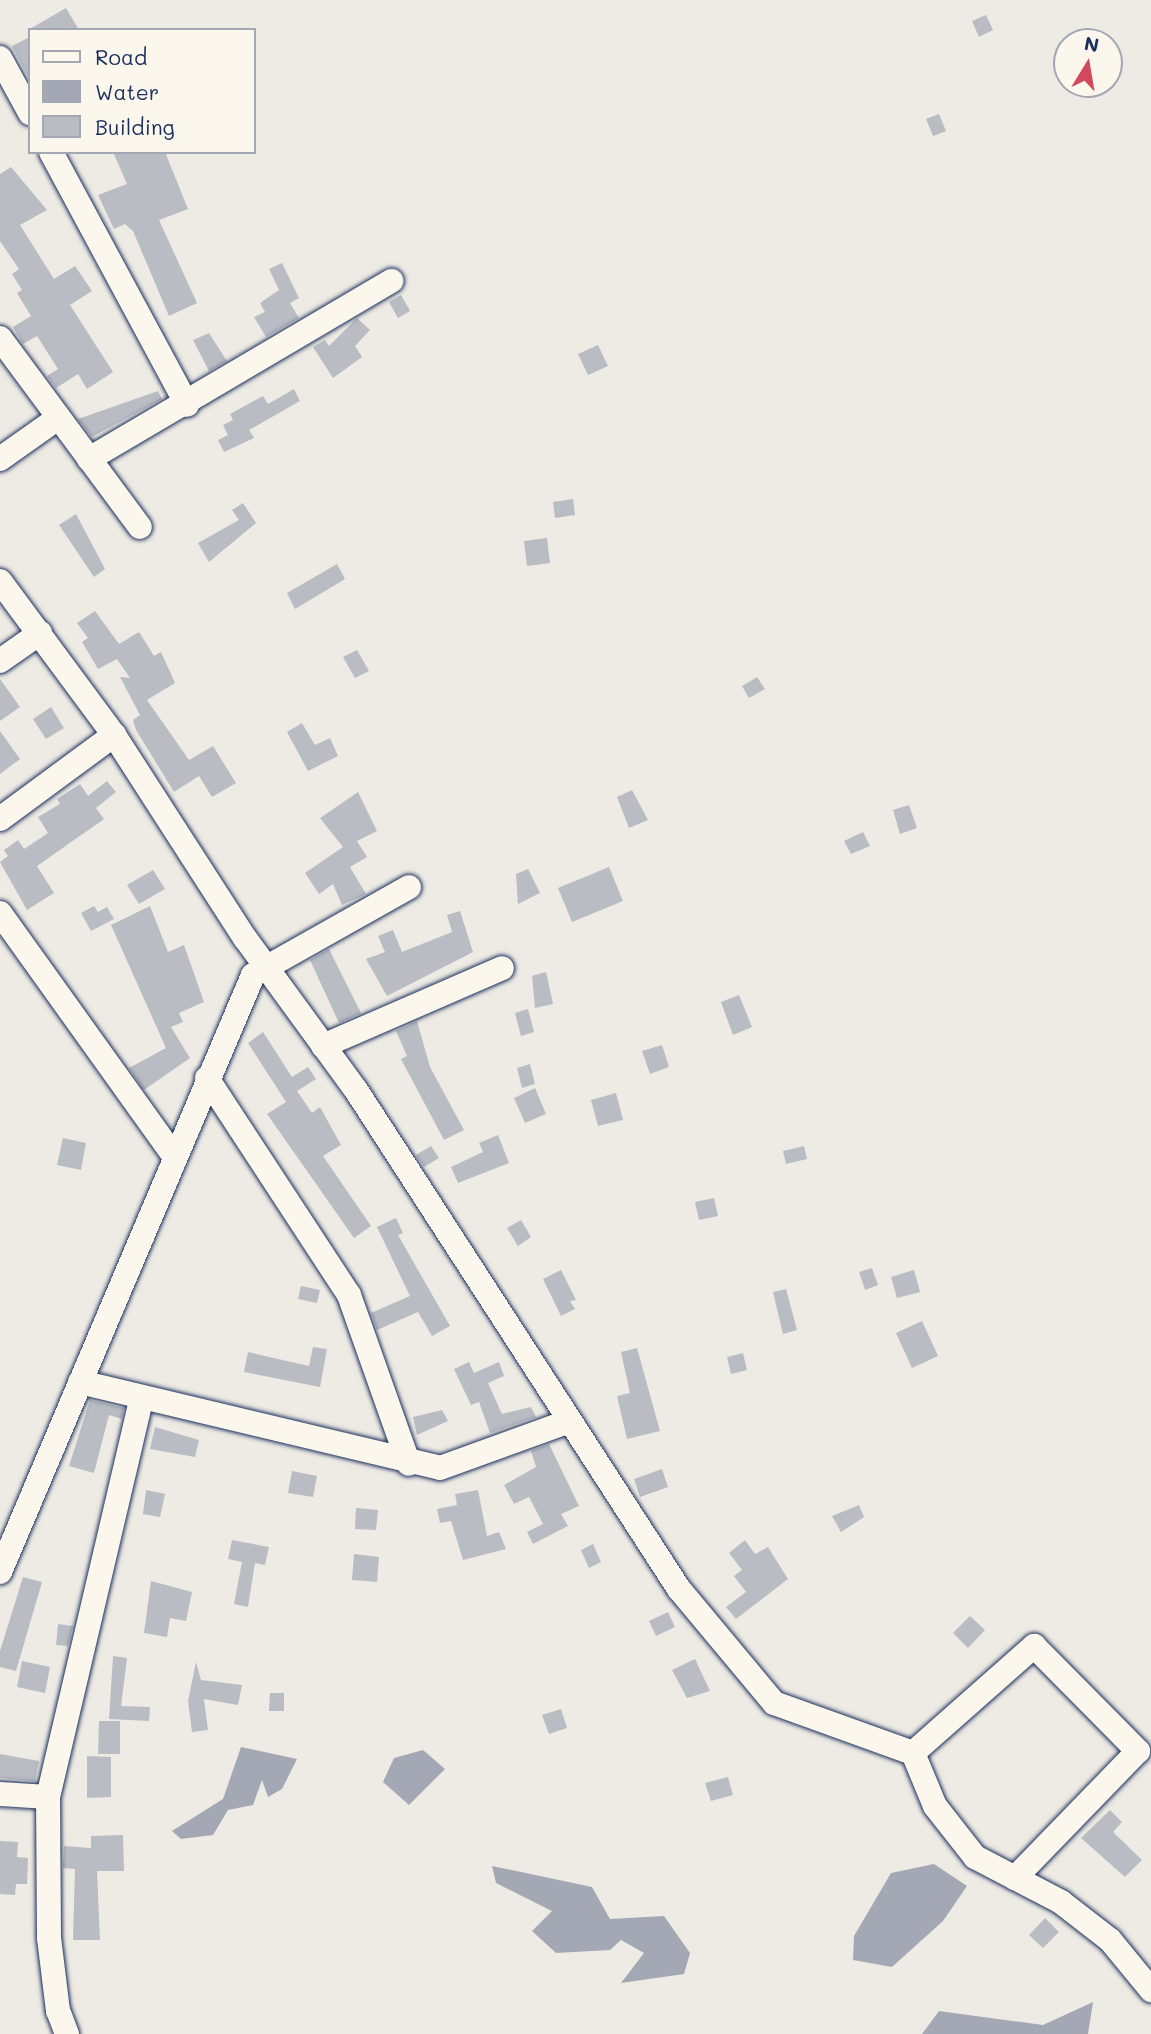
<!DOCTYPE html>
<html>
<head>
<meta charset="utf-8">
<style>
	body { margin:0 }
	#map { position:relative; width:1151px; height:2034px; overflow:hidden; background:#eeebe4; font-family:Mali,sans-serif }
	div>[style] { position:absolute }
	.water>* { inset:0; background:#a3a8b4 }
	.building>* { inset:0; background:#b9bcc3 }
	.roads { filter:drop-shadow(0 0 2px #1b2f5e) drop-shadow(0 0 2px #1b2f5e) }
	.minor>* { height:24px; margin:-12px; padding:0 12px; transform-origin:12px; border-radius:12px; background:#fbf7ec }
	span { translate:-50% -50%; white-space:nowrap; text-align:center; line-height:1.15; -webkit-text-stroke:6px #fbf7ec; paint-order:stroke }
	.legend { position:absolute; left:28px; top:28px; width:228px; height:126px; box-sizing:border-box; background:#fbf7ec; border:2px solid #a1a7b3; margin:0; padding:9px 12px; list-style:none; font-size:21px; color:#1b2f5e }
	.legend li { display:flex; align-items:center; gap:14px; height:35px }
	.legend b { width:35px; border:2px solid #a1a7b3 }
	.north { position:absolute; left:1053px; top:28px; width:70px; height:70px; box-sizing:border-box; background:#fbf7ec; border:2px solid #a1a7b3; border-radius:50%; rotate:11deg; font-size:19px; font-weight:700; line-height:28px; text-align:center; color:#1b2f5e }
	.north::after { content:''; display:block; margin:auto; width:24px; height:32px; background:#d1495b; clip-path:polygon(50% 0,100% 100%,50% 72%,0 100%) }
</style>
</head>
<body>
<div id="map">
	<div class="water">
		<i style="clip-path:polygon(241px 1747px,297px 1759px,282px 1789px,268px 1797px,262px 1780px,253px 1805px,228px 1810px,213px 1835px,181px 1839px,172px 1831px,223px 1799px)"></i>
		<i style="clip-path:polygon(423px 1750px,445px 1769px,409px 1805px,383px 1782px,394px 1758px)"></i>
		<i style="clip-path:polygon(934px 1864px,967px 1886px,943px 1921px,892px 1967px,853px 1960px,854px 1936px,891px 1873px)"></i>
		<i style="clip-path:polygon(492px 1866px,592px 1887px,610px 1919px,664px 1916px,690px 1953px,684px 1974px,621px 1983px,644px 1953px,621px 1940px,610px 1950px,556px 1953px,532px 1931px,552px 1911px,496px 1883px)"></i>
		<i style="clip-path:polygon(1093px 2002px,1088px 2034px,922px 2034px,939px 2011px,1043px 2025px)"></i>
	</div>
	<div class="building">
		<i style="clip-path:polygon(66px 8px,79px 30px,28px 30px)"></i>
		<i style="clip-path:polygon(986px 15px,993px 30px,979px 37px,972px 21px)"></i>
		<i style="clip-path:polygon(30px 37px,30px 80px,12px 46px)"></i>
		<i style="clip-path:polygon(939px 114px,946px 131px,933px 136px,926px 119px)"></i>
		<i style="clip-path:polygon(113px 152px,165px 152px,188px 209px,159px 220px,197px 303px,169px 316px,133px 231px,125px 224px,114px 229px,98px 195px,127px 184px)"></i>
		<i style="clip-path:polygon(11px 167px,47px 210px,20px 225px,54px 279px,75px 266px,92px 291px,70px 305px,113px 372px,87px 389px,78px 374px,56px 388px,47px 376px,58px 369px,37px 336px,23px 344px,13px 327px,31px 316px,17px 293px,22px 290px,12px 274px,19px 269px,0 241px,0 174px)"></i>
		<i style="clip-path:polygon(282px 263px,299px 298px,290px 303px,299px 318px,266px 337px,254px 317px,265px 312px,260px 303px,279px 290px,269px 269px)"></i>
		<i style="clip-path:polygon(401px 295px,410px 311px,398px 318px,389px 302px)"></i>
		<i style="clip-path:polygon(357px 318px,370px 330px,355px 346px,362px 357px,333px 378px,313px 347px,325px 340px,329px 346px)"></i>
		<i style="clip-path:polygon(209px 333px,227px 361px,209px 371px,193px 340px)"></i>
		<i style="clip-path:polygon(598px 345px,608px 366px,588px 375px,578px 354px)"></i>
		<i style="clip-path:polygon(294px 389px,300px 401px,249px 430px,254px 438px,224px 452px,218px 440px,228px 435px,223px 425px,233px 420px,230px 414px,263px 396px,268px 404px)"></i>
		<i style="clip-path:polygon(158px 391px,162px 399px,92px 437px,78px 419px)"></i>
		<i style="clip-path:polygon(573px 499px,575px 515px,555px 518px,553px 502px)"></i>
		<i style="clip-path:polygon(243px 503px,256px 523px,209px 562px,198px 543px,239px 520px,232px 510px)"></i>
		<i style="clip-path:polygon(76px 514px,105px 569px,94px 577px,59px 525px)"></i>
		<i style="clip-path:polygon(547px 538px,550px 563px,527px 566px,524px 541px)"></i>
		<i style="clip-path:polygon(337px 564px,345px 579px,295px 609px,287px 593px)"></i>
		<i style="clip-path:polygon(95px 611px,119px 644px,139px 632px,154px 656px,161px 652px,175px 683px,147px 700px,189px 760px,213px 746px,236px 783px,212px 797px,199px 776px,174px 792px,136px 730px,133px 720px,140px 715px,120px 677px,130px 678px,117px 659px,98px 669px,82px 642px,88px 638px,77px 623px)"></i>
		<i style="clip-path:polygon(357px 650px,369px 671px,355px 678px,343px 657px)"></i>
		<i style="clip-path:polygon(757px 677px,765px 689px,749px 698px,742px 686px)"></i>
		<i style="clip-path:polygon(0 679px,20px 707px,0 721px)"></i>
		<i style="clip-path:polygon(51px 707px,64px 728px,46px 739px,33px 719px)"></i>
		<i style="clip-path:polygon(302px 723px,315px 745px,330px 738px,338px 756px,308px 771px,287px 732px)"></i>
		<i style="clip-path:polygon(0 731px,20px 759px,0 774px)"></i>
		<i style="clip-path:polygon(107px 781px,116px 792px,96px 808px,104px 819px,37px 866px,54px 893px,27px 910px,0 862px,8px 856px,4px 850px,18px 840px,24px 849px,48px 833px,38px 817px,60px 804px,57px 799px,80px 784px,88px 796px)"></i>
		<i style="clip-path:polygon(632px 790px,648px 820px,629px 828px,617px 797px)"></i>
		<i style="clip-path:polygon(358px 792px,377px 831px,357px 841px,367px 857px,350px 867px,366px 894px,342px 905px,333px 884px,319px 894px,305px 873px,343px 847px,320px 818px)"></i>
		<i style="clip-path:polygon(909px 805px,917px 828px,900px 834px,893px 810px)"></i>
		<i style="clip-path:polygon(863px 832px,870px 846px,851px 854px,844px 841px)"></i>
		<i style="clip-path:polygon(609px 867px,623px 901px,572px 922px,558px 888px)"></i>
		<i style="clip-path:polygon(528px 869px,540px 893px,518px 904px,516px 874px)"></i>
		<i style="clip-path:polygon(153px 870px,165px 889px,139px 904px,127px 885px)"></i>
		<i style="clip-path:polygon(94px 906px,98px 912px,107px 907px,114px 919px,91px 931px,81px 913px)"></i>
		<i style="clip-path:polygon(150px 906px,168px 952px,184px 945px,204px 1002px,179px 1013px,183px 1022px,171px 1027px,190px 1058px,144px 1090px,129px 1068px,166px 1048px,111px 925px)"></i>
		<i style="clip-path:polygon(460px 911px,473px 952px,387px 996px,366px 959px,385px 952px,378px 936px,393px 930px,402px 952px,452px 932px,447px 915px)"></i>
		<i style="clip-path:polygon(329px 949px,361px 1013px,339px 1023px,310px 960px)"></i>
		<i style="clip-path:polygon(546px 972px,553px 1004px,535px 1008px,532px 976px)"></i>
		<i style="clip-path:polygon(739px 995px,752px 1027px,733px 1035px,721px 1002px)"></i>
		<i style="clip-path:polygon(528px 1009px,534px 1032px,521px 1036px,515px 1013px)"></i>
		<i style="clip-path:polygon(417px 1021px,430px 1067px,464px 1130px,444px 1140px,401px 1059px,407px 1056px,396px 1031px)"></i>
		<i style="clip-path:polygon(263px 1032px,292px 1077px,308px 1067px,316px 1079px,297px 1091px,312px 1113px,320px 1107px,341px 1145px,323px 1156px,371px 1226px,354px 1238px,267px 1114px,286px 1102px,248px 1043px)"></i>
		<i style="clip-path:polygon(662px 1045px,669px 1067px,650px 1074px,642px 1051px)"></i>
		<i style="clip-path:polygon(530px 1064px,535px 1084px,522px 1088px,517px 1068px)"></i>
		<i style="clip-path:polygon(535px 1088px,546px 1114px,525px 1123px,514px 1098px)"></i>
		<i style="clip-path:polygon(616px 1093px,623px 1120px,598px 1126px,591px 1100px)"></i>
		<i style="clip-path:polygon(498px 1135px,509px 1163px,458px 1183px,451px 1167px,483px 1152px,479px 1143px)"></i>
		<i style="clip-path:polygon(63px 1138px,86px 1143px,81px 1170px,57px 1165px)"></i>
		<i style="clip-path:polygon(431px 1146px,439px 1158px,424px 1167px,416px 1155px)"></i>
		<i style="clip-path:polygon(804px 1146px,807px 1159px,786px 1164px,783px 1151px)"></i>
		<i style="clip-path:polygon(714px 1198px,718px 1216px,699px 1220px,695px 1202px)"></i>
		<i style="clip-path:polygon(396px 1218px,403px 1233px,398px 1235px,450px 1326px,432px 1336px,418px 1312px,377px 1330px,371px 1313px,410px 1296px,377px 1227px)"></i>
		<i style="clip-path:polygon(521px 1220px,531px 1237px,518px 1246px,507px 1228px)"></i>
		<i style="clip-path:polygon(872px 1268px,878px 1285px,865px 1290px,859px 1272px)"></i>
		<i style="clip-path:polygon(561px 1270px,576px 1300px,570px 1301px,575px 1309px,561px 1316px,543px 1279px)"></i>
		<i style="clip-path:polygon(914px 1270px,920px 1292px,897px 1298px,891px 1277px)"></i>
		<i style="clip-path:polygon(301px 1286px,320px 1290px,317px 1303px,298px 1299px)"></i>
		<i style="clip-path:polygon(786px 1289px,797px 1330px,783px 1334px,773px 1292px)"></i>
		<i style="clip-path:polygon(922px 1321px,938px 1356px,912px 1368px,896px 1333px)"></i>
		<i style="clip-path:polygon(313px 1347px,327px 1349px,320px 1387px,244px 1372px,248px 1352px,309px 1366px)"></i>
		<i style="clip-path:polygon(637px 1348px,660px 1431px,627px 1439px,617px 1396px,630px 1393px,621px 1352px)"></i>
		<i style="clip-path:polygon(743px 1353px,747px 1370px,731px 1374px,727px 1357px)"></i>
		<i style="clip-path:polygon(469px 1362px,474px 1373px,499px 1362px,504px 1376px,488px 1383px,502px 1414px,531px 1407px,536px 1417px,490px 1433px,479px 1402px,471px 1405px,454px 1369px)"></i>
		<i style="clip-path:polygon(90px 1400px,124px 1408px,122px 1419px,109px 1415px,94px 1473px,69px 1466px)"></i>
		<i style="clip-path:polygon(442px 1410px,448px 1421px,417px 1435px,413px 1417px)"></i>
		<i style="clip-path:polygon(155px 1427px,199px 1440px,195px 1457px,150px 1449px)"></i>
		<i style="clip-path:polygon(549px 1444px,579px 1506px,561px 1514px,568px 1526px,533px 1544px,527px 1532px,543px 1524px,529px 1497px,514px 1504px,504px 1485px,536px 1467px,531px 1451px)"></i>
		<i style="clip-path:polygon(662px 1469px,668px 1487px,640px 1497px,634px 1479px)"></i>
		<i style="clip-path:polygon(292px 1471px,317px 1476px,313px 1497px,288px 1493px)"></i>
		<i style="clip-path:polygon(146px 1490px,165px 1494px,160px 1517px,143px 1514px)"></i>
		<i style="clip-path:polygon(478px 1490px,487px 1536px,499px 1532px,506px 1549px,463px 1560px,451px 1521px,440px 1523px,437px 1509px,457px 1505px,455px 1494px)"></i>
		<i style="clip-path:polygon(859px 1505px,864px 1517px,841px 1532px,832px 1516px)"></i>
		<i style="clip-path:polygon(356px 1508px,378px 1510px,376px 1530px,355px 1529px)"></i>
		<i style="clip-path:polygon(232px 1540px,269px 1547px,265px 1565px,255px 1563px,248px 1607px,234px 1604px,242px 1562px,228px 1559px)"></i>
		<i style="clip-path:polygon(745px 1540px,755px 1554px,768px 1547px,788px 1579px,736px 1619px,726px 1607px,746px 1592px,734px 1576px,742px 1570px,729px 1553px)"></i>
		<i style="clip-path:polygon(593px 1544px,601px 1562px,589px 1568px,581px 1550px)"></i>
		<i style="clip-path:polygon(354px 1554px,379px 1557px,377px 1582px,352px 1580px)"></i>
		<i style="clip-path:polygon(23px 1577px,42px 1582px,16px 1671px,0 1667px,0 1651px)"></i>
		<i style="clip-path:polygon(151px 1581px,192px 1592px,186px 1621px,170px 1618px,167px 1637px,144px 1633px)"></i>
		<i style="clip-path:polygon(668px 1612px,675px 1627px,656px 1636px,649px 1621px)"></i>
		<i style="clip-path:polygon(970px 1616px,985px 1630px,968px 1648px,953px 1633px)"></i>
		<i style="clip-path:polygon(58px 1624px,73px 1626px,68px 1646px,56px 1645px)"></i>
		<i style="clip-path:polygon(113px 1656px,127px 1658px,121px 1706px,150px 1707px,149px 1721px,109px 1719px)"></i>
		<i style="clip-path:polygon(695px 1659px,710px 1691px,687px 1698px,672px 1670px)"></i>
		<i style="clip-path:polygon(22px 1661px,50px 1667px,45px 1693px,17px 1687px)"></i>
		<i style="clip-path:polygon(196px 1662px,201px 1680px,242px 1685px,238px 1705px,204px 1699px,208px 1730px,192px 1732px,188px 1701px)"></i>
		<i style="clip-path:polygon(270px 1693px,284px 1693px,284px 1711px,269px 1711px)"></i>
		<i style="clip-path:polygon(561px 1709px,567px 1728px,549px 1734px,542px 1715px)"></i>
		<i style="clip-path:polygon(99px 1721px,120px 1721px,120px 1754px,98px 1754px)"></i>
		<i style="clip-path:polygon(0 1754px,39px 1761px,35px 1781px,0 1778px)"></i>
		<i style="clip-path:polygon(87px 1756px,111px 1757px,111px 1797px,87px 1798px)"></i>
		<i style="clip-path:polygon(728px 1777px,733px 1795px,711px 1801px,705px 1783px)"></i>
		<i style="clip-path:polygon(1110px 1810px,1122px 1822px,1113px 1832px,1142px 1860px,1125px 1877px,1081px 1838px)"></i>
		<i style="clip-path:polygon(123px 1835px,124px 1871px,97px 1871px,100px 1940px,73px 1940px,75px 1869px,63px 1868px,64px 1846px,91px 1848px,91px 1836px)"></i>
		<i style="clip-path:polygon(0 1841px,18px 1842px,17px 1857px,28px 1858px,27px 1884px,16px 1884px,15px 1895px,0 1894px)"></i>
		<i style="clip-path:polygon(1045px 1918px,1059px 1932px,1043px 1948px,1029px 1935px)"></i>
	</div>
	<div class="roads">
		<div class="minor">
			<i style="left:0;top:58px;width:63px;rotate:61.4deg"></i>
			<i style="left:51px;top:152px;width:287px;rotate:61.7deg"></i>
			<i style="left:0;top:338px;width:235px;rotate:53.5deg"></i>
			<i style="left:0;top:459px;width:71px;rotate:-35.3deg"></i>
			<i style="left:89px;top:459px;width:351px;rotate:-30.5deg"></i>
			<i style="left:0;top:581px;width:192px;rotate:53.5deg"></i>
			<i style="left:114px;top:735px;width:242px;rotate:57.2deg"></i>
			<i style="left:245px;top:938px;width:188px;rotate:53.9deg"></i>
			<i style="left:356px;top:1090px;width:594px;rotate:57.09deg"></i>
			<i style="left:679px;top:1589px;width:148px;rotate:50.2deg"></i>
			<i style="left:774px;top:1703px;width:148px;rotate:19.8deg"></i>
			<i style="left:913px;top:1753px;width:57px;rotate:67.5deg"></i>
			<i style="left:935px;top:1806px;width:65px;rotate:51.9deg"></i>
			<i style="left:975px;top:1857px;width:97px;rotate:27.6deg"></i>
			<i style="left:1061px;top:1902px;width:62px;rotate:37.8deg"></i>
			<i style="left:1110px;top:1940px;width:65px;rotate:50.6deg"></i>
			<i style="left:0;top:661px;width:49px;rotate:-35deg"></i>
			<i style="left:0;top:819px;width:142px;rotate:-36.4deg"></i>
			<i style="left:0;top:913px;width:297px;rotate:54.4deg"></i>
			<i style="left:323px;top:1046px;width:195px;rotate:-23.5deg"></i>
			<i style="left:207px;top:1078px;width:259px;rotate:56.8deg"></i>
			<i style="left:349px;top:1295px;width:179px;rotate:70.5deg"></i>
			<i style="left:80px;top:1382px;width:370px;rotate:13.4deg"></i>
			<i style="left:440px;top:1468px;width:138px;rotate:-19.9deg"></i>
			<i style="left:0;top:1572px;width:648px;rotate:-67.03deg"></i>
			<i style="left:253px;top:975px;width:179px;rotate:-29.4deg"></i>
			<i style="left:913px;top:1753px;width:162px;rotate:-41.5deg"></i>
			<i style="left:1034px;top:1646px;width:148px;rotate:45.3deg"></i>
			<i style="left:1138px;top:1751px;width:177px;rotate:134.1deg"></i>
			<i style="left:0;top:1794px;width:48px;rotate:3.6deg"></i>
			<i style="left:67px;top:2034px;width:25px;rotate:-111deg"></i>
			<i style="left:58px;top:2011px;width:74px;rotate:-97deg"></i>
			<i style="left:49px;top:1938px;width:141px;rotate:-90.4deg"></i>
			<i style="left:48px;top:1797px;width:406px;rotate:-76.8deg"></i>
		</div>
	</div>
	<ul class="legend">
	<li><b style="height:9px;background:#fbf7ec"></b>Road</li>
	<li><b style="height:19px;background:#a3a8b4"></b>Water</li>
	<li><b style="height:19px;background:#b9bcc3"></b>Building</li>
	</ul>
	<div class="north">N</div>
</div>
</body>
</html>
